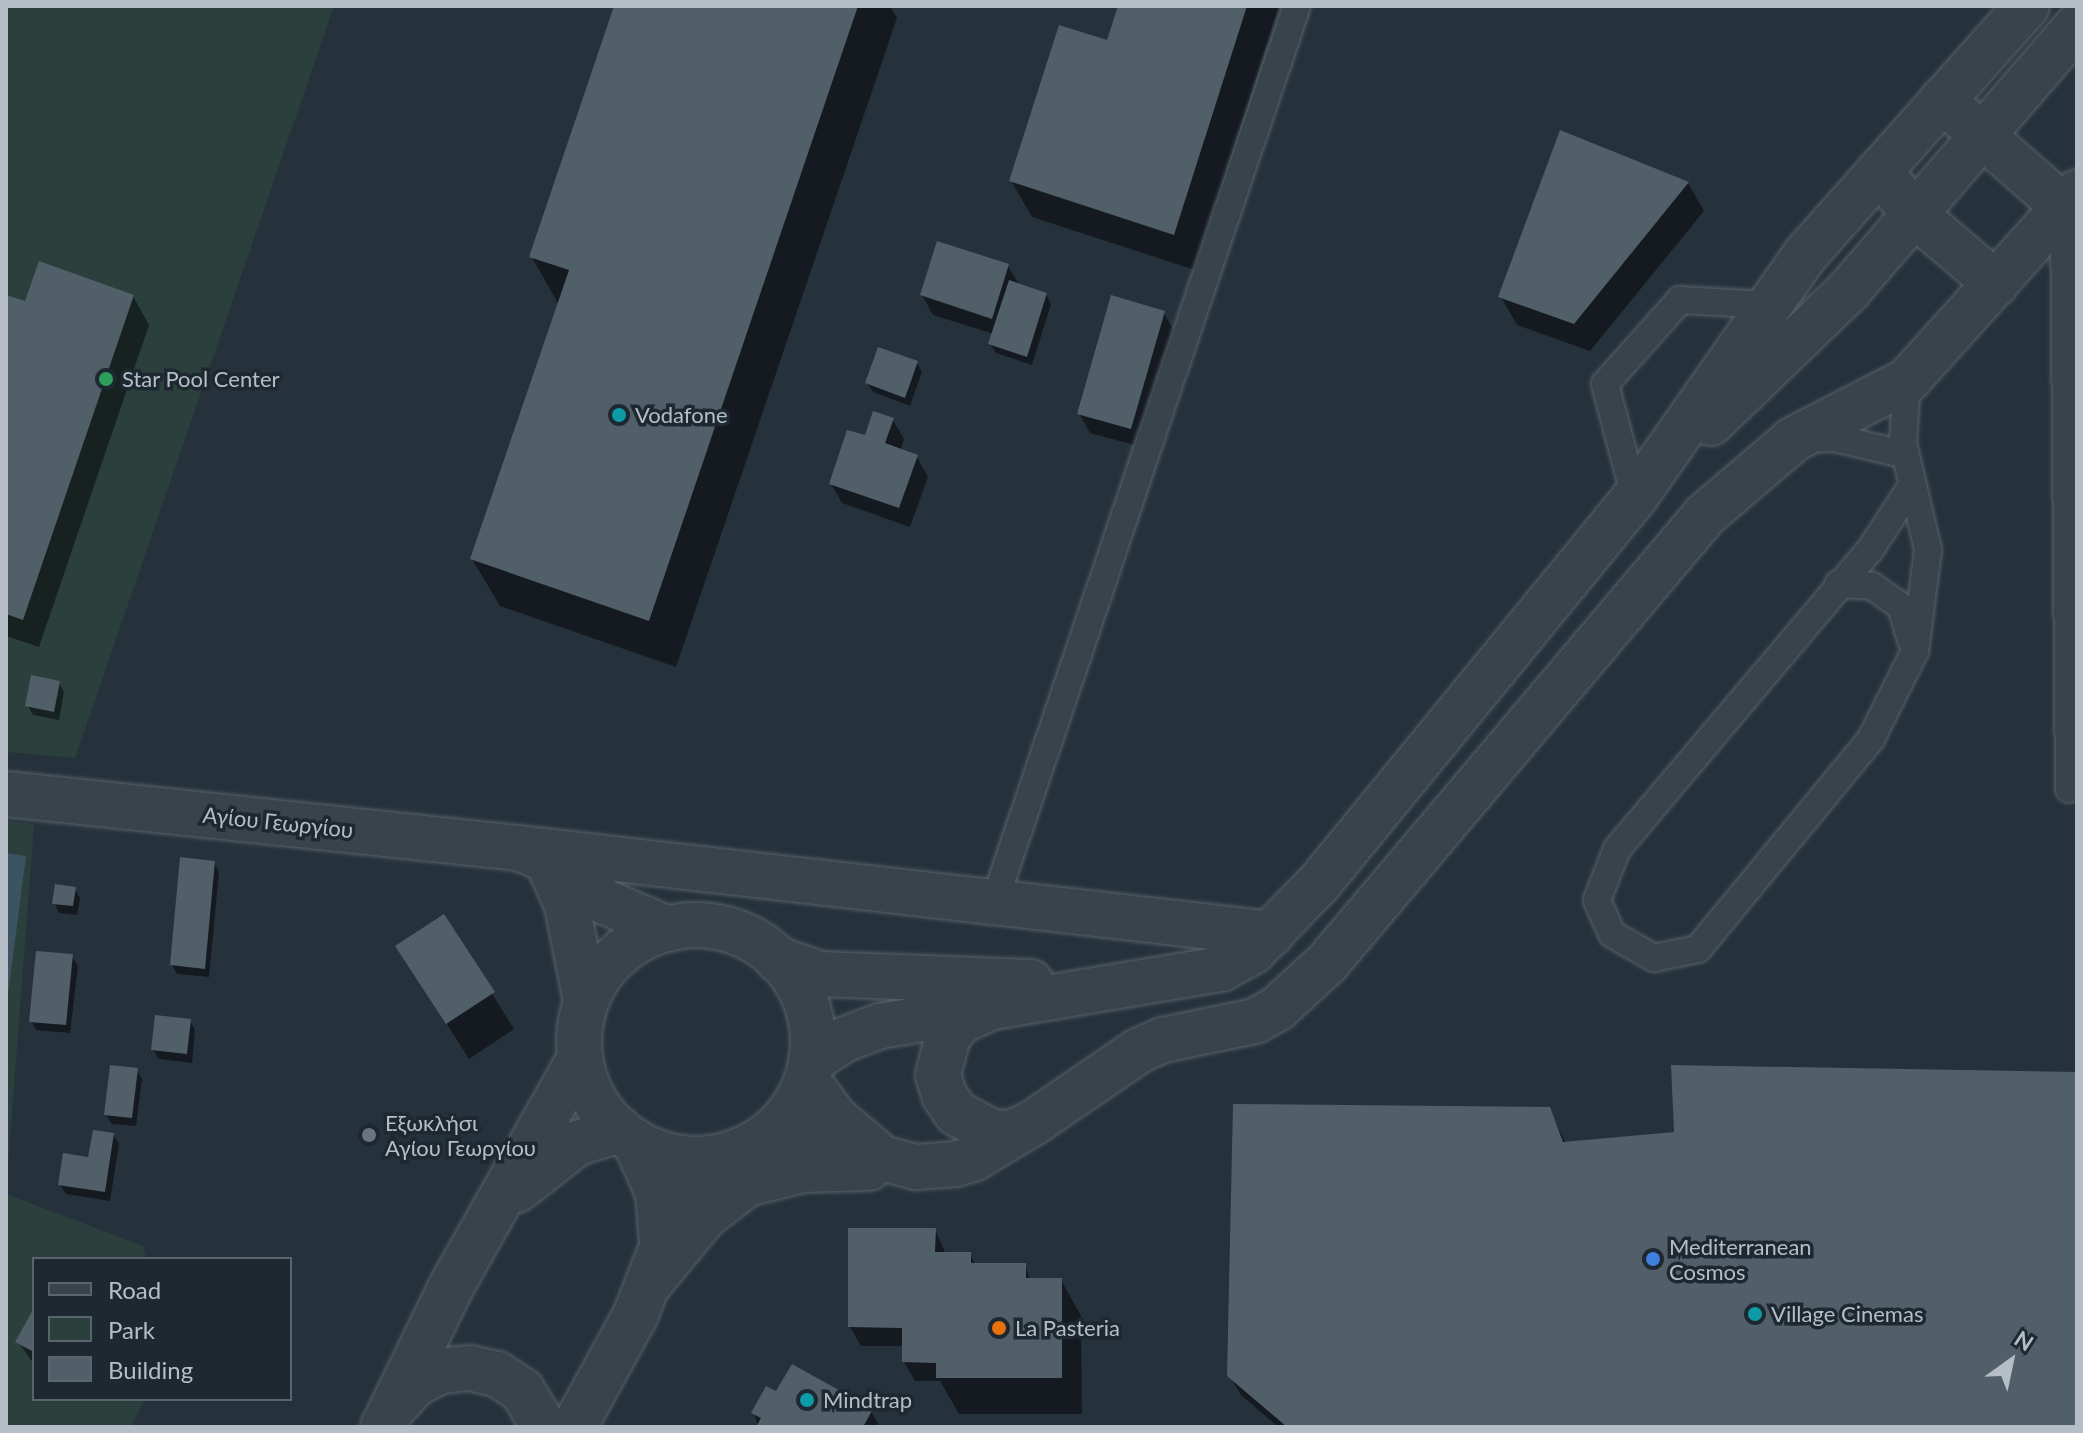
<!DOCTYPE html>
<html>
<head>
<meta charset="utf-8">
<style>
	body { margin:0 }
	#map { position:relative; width:2083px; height:1433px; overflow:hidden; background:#26323b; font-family:Lato,sans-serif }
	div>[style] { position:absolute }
	.green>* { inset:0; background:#2b403d }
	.water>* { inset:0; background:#3d5362 }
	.shadow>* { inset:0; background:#0007 }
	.building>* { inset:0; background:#515f68 }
	.roads { filter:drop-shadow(0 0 2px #576169) drop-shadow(0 0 2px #576169) }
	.service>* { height:26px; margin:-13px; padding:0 13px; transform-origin:13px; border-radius:13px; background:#39434b }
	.minor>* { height:44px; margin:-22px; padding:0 22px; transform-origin:22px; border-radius:22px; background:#39434b }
	.tertiary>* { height:44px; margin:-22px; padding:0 22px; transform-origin:22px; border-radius:22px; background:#39434b }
	.tertiary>.ring { margin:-22px; padding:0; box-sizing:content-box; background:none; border:44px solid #39434b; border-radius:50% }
	.dots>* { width:22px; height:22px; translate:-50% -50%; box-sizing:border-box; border:4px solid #1e2830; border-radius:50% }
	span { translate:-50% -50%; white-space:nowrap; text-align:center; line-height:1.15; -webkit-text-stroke:7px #1e2830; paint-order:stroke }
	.poi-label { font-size:22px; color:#b5bec6 }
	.left { translate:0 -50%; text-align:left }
	.street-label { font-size:22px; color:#b5bec6 }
	.frame { position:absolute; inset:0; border:8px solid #b5bec6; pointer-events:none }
	.legend { position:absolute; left:32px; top:1257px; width:260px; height:144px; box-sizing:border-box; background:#1e2830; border:2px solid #5a646c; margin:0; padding:10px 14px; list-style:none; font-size:24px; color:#b5bec6 }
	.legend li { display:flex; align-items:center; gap:16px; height:40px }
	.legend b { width:40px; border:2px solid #5a646c }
	.north { position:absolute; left:1971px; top:1321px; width:80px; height:80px; -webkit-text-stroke:6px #1e2830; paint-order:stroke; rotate:33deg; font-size:22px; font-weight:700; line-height:32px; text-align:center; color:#b5bec6 }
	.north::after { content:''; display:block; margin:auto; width:28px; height:36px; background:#b5bec6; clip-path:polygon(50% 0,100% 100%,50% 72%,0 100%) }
</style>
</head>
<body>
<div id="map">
	<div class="green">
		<i style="clip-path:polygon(6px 6px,334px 6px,75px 758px,6px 752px)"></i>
		<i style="clip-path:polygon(6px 821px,34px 824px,6px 1191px)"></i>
		<i style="clip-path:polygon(6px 1194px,143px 1246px,146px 1259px,34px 1259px,34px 1399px,145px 1399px,131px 1427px,6px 1427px)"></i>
	</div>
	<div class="water">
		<i style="clip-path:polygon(6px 853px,26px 856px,8px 994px,6px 993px)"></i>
	</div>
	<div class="shadow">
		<i style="clip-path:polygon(616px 6px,890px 6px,897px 18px,676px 667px,500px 606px,472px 559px,559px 305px,531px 256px)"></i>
		<i style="clip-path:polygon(1120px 6px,1279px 6px,1195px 270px,1032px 217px,1011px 181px,1108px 42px)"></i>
		<i style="clip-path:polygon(1688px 183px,1704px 211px,1590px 351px,1517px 325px,1501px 297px)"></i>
		<i style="clip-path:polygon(1008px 266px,1020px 286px,1046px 294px,1051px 304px,1032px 365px,996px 353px,990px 344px,994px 334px,933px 315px,922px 295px)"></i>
		<i style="clip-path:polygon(133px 296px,149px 325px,39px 647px,6px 636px,6px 297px,26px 304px)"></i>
		<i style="clip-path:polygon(1163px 312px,1175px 332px,1142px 447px,1090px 433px,1079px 413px)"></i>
		<i style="clip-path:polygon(917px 363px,922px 372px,910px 406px,873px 392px,867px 383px)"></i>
		<i style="clip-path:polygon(893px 420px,904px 439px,900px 451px,917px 457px,928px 477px,910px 527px,842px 503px,831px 484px,867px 438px)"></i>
		<i style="clip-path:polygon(59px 683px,64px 692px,59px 720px,33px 715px,28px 706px)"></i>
		<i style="clip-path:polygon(214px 863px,219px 872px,209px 977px,177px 974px,172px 965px)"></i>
		<i style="clip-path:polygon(74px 888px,80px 898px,77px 915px,59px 913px,54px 903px)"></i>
		<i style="clip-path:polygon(444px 917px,514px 1029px,469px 1059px,398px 947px)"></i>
		<i style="clip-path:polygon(72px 956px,78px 966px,70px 1033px,36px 1030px,31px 1021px)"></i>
		<i style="clip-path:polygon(190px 1021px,195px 1030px,192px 1063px,159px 1059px,153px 1050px)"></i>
		<i style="clip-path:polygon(136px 1069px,142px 1079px,136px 1126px,112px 1124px,106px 1115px)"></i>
		<i style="clip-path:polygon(2077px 1073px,2077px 1427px,1278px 1427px,1241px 1395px,1229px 1375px,1549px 1109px,1566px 1144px,1676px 1133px)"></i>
		<i style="clip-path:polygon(113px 1135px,119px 1144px,110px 1201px,66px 1194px,60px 1185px)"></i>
		<i style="clip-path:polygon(935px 1230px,946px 1254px,970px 1254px,976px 1265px,1025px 1265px,1030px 1280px,1061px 1280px,1081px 1316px,1082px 1414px,959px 1414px,940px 1381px,915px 1381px,904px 1362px,904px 1346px,861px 1346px,850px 1327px)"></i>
		<i style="clip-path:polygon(34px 1312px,34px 1364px,18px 1342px)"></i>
		<i style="clip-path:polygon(777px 1394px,871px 1411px,880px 1427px,758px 1427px,754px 1413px)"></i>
	</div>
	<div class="building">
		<i style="clip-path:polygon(614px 6px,858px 6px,649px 621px,470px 559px,569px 270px,529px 257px)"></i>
		<i style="clip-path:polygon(1118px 6px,1247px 6px,1174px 235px,1009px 181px,1059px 25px,1107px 40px)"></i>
		<i style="clip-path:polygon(1560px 130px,1689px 182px,1574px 324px,1498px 297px)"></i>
		<i style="clip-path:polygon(937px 241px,1009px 264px,992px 319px,920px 295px)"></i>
		<i style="clip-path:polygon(39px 261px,134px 295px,23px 620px,6px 614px,6px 295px,25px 301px)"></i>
		<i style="clip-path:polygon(1009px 280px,1047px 293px,1027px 357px,988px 344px)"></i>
		<i style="clip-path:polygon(1111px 295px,1165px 311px,1131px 429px,1077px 414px)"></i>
		<i style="clip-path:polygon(878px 347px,918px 361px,905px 398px,865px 383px)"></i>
		<i style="clip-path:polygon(873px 411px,894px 418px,885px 443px,918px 455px,899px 508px,829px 484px,847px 430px,865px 435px)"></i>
		<i style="clip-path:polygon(31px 675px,60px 681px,54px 712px,25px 706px)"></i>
		<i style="clip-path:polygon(180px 857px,215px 861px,205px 969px,170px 965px)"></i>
		<i style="clip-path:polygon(55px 884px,76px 887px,73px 906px,52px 904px)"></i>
		<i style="clip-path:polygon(444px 914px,495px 992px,446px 1024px,395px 946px)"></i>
		<i style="clip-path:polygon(36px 951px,73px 954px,66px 1025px,29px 1022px)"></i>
		<i style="clip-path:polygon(155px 1015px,191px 1019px,187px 1054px,151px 1050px)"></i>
		<i style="clip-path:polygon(110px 1065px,138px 1068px,132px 1118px,104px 1115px)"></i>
		<i style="clip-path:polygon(1671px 1065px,2077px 1072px,2077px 1427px,1287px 1427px,1227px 1376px,1233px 1104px,1550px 1107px,1563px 1142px,1674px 1132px)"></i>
		<i style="clip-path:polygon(93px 1130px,114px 1133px,105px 1192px,58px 1185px,63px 1153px,88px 1157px)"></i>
		<i style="clip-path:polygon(848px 1228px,936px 1228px,935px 1252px,971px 1252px,971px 1263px,1026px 1263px,1026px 1278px,1062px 1278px,1062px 1378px,936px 1378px,936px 1363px,902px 1362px,902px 1328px,848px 1327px)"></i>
		<i style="clip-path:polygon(34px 1308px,34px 1352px,15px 1342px)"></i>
		<i style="clip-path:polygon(792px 1364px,873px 1409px,863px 1427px,756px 1427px,761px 1418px,751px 1413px,766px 1386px,776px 1391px)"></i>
	</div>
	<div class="roads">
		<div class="service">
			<i style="left:2064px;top:207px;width:582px;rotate:89.51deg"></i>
			<i style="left:1907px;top:381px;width:62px;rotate:93.7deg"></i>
			<i style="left:1903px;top:443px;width:110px;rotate:76.8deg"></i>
			<i style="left:1928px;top:550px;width:102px;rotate:97.3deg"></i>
			<i style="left:1915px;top:651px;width:98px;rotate:116.6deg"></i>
			<i style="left:1871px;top:739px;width:272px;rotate:129.5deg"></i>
			<i style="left:1698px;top:949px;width:45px;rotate:168.4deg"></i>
			<i style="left:1654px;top:958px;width:48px;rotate:-150.3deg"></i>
			<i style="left:1612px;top:934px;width:37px;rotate:-114deg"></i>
			<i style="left:1597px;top:900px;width:55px;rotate:-68.6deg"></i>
			<i style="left:1617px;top:849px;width:392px;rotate:-49.8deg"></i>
			<i style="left:1870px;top:550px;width:75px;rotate:-56.9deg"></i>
			<i style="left:1805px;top:439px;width:30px;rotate:-2deg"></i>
			<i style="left:1835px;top:438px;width:61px;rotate:13.3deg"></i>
			<i style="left:1894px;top:452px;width:13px;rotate:-45deg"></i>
			<i style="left:1635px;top:497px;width:117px;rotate:-104.9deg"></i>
			<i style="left:1605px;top:384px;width:113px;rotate:-48.2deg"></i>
			<i style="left:1680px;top:300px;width:90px;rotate:3.2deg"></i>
			<i style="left:1838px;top:584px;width:34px;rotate:3deg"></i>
			<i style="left:1872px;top:586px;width:35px;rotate:35deg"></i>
			<i style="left:1901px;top:606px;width:35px;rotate:74deg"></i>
			<i style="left:994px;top:903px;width:947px;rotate:-71.34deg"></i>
		</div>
		<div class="minor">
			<i style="left:1942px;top:100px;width:162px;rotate:41.3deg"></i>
			<i style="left:1880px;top:171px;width:53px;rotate:51.8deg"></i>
			<i style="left:1913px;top:213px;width:109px;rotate:40.5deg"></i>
			<i style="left:6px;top:794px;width:516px;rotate:6.01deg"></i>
			<i style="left:519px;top:848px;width:30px;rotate:23deg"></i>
			<i style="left:547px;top:860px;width:72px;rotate:35.9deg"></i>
			<i style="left:605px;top:902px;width:69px;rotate:23.2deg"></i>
			<i style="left:519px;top:848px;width:757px;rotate:6.52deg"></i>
			<i style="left:548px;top:862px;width:47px;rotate:66.2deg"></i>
			<i style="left:567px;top:905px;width:99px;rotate:78.9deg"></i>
			<i style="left:807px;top:1080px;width:47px;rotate:53.6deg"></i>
			<i style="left:835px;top:1118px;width:51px;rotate:40.2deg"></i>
			<i style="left:767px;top:1136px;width:48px;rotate:4.8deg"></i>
			<i style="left:815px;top:1140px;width:105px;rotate:15deg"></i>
			<i style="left:916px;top:1167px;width:39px;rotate:-4deg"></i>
			<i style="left:955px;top:1164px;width:19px;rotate:-16deg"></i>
			<i style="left:973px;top:1159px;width:70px;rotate:-31deg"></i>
			<i style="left:1033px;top:1123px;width:127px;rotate:-34.4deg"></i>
			<i style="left:1138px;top:1051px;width:27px;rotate:-24deg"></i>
			<i style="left:1163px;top:1040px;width:94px;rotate:-11.7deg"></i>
			<i style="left:1255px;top:1021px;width:26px;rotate:-29deg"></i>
			<i style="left:1278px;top:1008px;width:67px;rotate:-42.6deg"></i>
			<i style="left:1327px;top:963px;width:586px;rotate:-49.84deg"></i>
			<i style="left:1705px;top:515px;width:117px;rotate:-40.5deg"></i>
			<i style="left:1794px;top:439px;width:127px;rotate:-27.2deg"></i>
			<i style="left:1907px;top:381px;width:254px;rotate:-48deg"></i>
			<i style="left:635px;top:1141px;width:57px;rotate:66.1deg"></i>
			<i style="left:658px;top:1193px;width:50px;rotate:85.4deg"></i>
			<i style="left:649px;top:1284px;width:88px;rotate:-50.5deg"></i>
			<i style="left:705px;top:1216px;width:53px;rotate:-37.3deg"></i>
			<i style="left:747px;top:1184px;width:58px;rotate:-14deg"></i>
			<i style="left:803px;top:1170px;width:66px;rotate:-1.7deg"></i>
			<i style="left:574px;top:1427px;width:127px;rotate:-61.2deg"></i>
			<i style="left:635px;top:1316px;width:123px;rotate:-68.6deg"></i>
			<i style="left:680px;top:1201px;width:59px;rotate:-48.4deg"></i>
		</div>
		<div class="tertiary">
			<i style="left:1711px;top:423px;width:192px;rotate:-43.9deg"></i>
			<i style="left:1849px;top:290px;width:349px;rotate:-49.2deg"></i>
			<i class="ring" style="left:579px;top:925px;width:190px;height:190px"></i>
			<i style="left:777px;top:959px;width:46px;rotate:19.2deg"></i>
			<i style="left:820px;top:974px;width:211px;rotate:2.2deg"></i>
			<i style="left:988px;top:1009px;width:30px;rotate:156deg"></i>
			<i style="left:961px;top:1021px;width:20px;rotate:131deg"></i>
			<i style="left:948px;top:1036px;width:40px;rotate:104.4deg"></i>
			<i style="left:938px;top:1075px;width:21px;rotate:73deg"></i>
			<i style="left:944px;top:1095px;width:22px;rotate:56deg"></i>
			<i style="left:956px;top:1113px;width:41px;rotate:27.8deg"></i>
			<i style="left:992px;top:1132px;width:18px;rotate:3deg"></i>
			<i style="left:1010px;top:1133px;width:25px;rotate:-23deg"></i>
			<i style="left:811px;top:1061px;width:38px;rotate:-33deg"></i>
			<i style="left:843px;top:1040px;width:40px;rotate:-21deg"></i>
			<i style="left:880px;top:1026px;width:346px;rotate:-9.5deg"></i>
			<i style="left:1221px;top:969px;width:37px;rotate:-29deg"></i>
			<i style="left:1253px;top:951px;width:96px;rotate:-45.8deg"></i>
			<i style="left:1320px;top:882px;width:497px;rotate:-50.7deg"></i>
			<i style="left:1635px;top:497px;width:296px;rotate:-54.9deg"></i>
			<i style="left:1805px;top:255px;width:334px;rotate:-48.3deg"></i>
			<i style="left:517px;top:1190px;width:76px;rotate:-38.1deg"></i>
			<i style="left:577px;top:1143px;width:45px;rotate:-16.8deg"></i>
			<i style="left:397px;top:1404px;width:27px;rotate:-48deg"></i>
			<i style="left:415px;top:1384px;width:29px;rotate:-27deg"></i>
			<i style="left:441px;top:1371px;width:29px;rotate:-6deg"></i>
			<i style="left:470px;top:1368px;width:28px;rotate:13deg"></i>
			<i style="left:497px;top:1374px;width:30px;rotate:33deg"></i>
			<i style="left:522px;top:1390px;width:43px;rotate:59.3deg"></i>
			<i style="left:383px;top:1427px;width:158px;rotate:-64.1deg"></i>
			<i style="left:452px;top:1285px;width:261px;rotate:-60.6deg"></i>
		</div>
	</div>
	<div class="dots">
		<i style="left:106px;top:379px;background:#2e9e5b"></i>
		<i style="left:619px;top:415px;background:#0f9aa8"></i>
		<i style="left:369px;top:1135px;background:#6b7280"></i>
		<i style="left:1653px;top:1259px;background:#3f7fe0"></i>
		<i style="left:1755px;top:1314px;background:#0f9aa8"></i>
		<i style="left:999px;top:1328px;background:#e8710a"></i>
		<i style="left:807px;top:1400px;background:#0f9aa8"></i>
	</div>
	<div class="poi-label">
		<span class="left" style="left:122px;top:379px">Star Pool Center</span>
		<span class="left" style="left:635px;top:415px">Vodafone</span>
		<span class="left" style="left:385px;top:1135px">Εξωκλήσι<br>Αγίου Γεωργίου</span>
		<span class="left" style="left:1669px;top:1259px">Mediterranean<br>Cosmos</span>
		<span class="left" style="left:1771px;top:1314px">Village Cinemas</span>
		<span class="left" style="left:1015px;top:1328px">La Pasteria</span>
		<span class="left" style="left:823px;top:1400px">Mindtrap</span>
	</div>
	<div class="street-label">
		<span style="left:278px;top:822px;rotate:6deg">Αγίου Γεωργίου</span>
	</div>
	<div class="frame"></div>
	<ul class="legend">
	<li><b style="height:10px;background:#39434b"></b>Road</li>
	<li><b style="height:22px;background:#2b403d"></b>Park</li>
	<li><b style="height:22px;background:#515f68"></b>Building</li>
	</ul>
	<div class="north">N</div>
</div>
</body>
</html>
